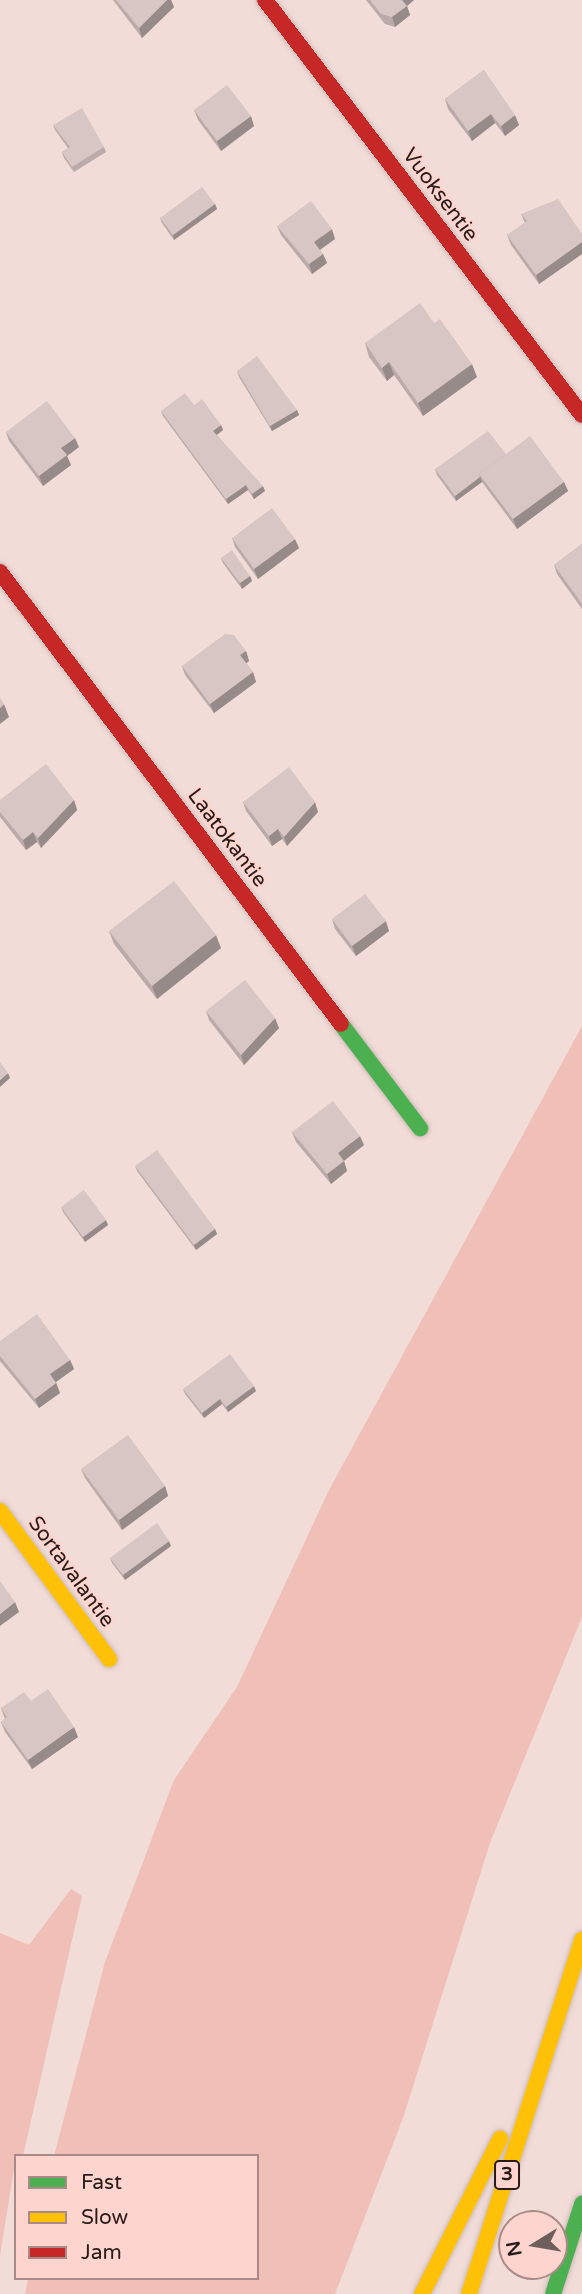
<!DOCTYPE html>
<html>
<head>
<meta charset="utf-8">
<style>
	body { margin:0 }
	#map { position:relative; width:582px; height:2294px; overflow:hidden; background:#f2dcd8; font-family:"Varela Round",sans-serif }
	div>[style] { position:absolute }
	.green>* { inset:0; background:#efbfb8 }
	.roads { filter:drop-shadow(0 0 2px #cdbbb8) drop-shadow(0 0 2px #cdbbb8) }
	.fast>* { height:16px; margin:-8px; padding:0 8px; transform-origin:8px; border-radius:8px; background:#4caf50 }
	.slow>* { height:16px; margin:-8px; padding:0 8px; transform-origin:8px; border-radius:8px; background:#ffc107 }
	.jam>* { height:16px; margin:-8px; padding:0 8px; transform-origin:8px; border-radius:8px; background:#c62828 }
	.wall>* { inset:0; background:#baaaa9 }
	.shaded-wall>* { inset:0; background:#978b89 }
	.building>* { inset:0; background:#d8c6c4 }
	span { translate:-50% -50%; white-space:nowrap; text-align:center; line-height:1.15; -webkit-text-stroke:5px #fdd4ce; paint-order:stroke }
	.shield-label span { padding:2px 5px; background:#fdd4ce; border:2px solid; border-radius:5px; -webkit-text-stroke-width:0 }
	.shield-label { font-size:19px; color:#291b19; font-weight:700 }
	.street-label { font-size:21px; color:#291b19 }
	.legend { position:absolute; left:14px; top:2154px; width:245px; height:126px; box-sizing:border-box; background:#fdd4ce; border:2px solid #a88a86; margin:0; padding:9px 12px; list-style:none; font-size:21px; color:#291b19 }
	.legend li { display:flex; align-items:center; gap:14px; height:35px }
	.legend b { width:35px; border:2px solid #a88a86 }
	.north { position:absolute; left:498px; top:2210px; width:70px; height:70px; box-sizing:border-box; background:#fdd4ce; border:2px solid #a88a86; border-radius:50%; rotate:259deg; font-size:19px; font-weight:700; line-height:28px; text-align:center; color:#291b19 }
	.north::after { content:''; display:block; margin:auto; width:24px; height:32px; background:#6f5f5c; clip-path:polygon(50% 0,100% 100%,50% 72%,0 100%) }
</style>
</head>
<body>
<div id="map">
	<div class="green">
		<i style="clip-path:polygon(582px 1026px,582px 1617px,490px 1843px,403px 2118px,335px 2294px,25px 2294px,28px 2278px,257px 2278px,257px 2156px,54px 2156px,105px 1962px,174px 1780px,237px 1687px,329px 1490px)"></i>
		<i style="clip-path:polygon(71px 1889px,82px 1896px,23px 2156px,16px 2156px,0 2256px,0 1933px,29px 1945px)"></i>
	</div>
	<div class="roads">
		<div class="fast">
			<i style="left:341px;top:1024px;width:131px;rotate:52.8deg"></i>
			<i style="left:553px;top:2294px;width:95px;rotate:-72.1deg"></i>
		</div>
		<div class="slow">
			<i style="left:0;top:1511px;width:184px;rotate:53.6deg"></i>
			<i style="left:422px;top:2294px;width:174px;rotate:-63.3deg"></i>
			<i style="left:469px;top:2294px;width:372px;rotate:-72.3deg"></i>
		</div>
		<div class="jam">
			<i style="left:265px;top:0;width:522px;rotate:52.63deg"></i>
			<i style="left:0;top:572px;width:566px;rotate:52.97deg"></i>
		</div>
	</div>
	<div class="wall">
		<i style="clip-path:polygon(113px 0,171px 0,174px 7px,142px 38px)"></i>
		<i style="clip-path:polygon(366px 0,414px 0,407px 6px,410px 15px,395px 27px,385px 24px)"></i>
		<i style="clip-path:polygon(484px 70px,519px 125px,505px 136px,495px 123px,472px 141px,448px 109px,445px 99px)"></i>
		<i style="clip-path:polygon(194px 110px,254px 126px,221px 151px,198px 120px)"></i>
		<i style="clip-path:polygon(53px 125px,104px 147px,106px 152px,74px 172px,64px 158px,62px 152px,68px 148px,55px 130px)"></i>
		<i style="clip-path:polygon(215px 204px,217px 209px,174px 240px,162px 223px,160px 218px)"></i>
		<i style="clip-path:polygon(521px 214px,582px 234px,582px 254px,539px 284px,511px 245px,507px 235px,525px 223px)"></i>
		<i style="clip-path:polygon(277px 226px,335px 239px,320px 250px,323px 254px,327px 263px,312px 274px,281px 235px)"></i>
		<i style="clip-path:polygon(434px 323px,477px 377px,423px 416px,394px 375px,387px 381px,369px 357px,365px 343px)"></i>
		<i style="clip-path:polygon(237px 371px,297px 410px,299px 415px,272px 431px,239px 377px)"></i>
		<i style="clip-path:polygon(194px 405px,221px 425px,223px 430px,217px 435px,265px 491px,254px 499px,248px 490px,228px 504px,163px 416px,161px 411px)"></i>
		<i style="clip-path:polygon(6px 432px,79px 447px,67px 456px,71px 465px,43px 486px,9px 441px)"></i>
		<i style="clip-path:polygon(506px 454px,564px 482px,568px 491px,517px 529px,482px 482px,456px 501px,437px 475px,435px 469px)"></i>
		<i style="clip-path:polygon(232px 538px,299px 548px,258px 579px,235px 547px)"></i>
		<i style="clip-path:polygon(582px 544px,582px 609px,557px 574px,554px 565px)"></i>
		<i style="clip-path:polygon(221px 558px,250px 576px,252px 581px,242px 589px,223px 563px)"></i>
		<i style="clip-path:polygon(246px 651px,249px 661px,246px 663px,253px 672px,256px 682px,214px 713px,185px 675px,182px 666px)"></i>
		<i style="clip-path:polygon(0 800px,74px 800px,77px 810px,41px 848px,37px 842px,26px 850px,0 817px)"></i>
		<i style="clip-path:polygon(243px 802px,318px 812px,287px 846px,282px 839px,272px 846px,246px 811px)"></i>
		<i style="clip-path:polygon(332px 919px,389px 931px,356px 956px,335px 929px)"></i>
		<i style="clip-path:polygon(109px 931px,221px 948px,157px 999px,114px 944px)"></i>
		<i style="clip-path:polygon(206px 1011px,279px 1028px,244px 1065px,209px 1020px)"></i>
		<i style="clip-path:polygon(292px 1132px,364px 1145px,344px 1161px,347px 1171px,331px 1184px,296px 1142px)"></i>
		<i style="clip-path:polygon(135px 1166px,215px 1229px,217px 1234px,196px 1250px,137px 1171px)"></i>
		<i style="clip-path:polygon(61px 1207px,108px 1225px,85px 1242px,63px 1212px)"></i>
		<i style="clip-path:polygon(0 1341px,70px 1360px,74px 1369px,56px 1382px,60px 1393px,39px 1408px,0 1361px)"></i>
		<i style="clip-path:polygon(183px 1389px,256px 1391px,228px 1412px,222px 1404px,204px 1418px,185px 1394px)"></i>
		<i style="clip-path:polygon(81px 1469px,165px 1486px,168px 1496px,122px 1530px,85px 1478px)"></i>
		<i style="clip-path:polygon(171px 1546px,125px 1580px,112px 1563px,110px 1558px)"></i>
		<i style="clip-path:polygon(31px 1701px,78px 1737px,32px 1769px,5px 1732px,1px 1722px,5px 1719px,1px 1708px)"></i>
	</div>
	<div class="shaded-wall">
		<i style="clip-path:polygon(167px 0,171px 0,174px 7px,142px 38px,139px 28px)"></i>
		<i style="clip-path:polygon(401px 0,414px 0,407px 6px,410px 15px,395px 27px,392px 17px)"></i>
		<i style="clip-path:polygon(491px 114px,495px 123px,472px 141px,468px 131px)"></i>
		<i style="clip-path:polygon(515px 115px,519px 125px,505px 136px,501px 126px)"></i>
		<i style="clip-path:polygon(251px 116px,254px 126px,221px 151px,217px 141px)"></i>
		<i style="clip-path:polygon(215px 204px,217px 209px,174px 240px,173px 235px)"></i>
		<i style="clip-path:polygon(332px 229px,335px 239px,318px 251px,314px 242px)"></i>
		<i style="clip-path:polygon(582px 242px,582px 254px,539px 284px,536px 275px)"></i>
		<i style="clip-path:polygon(323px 254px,327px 263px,312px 274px,309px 264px)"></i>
		<i style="clip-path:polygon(389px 362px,394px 375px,387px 381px,382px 368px)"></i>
		<i style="clip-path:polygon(472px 364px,477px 377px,423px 416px,418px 403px)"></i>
		<i style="clip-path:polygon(297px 410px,299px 415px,272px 431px,270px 426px)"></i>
		<i style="clip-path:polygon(221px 425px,223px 430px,215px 436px,213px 431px)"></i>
		<i style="clip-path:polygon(75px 438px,79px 447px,67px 456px,71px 465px,43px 486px,39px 476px,61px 448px)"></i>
		<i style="clip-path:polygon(480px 477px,482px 482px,456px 501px,455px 496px)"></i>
		<i style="clip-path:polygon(564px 482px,568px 491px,517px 529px,513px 519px)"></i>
		<i style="clip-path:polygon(246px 485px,248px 490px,228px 504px,226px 499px)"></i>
		<i style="clip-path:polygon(263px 486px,265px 491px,254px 499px,252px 494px)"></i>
		<i style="clip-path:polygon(295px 539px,299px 548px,258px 579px,254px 569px)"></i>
		<i style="clip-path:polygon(250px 576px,252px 581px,242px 589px,240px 583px)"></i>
		<i style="clip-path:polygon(246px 651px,249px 661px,244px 665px,240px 655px)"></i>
		<i style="clip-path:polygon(253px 672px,256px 682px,214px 713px,210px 704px)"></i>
		<i style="clip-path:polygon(4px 704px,9px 717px,0 724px,0 708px)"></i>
		<i style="clip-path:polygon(74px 800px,77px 810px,41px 848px,38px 838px)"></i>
		<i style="clip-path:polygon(315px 802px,318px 812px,287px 846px,284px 837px)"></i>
		<i style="clip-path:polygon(278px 829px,282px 839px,272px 846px,269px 836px)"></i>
		<i style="clip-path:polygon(33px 832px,37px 842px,26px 850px,23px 840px)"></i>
		<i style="clip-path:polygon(386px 921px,389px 931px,356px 956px,352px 946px)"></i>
		<i style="clip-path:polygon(216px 935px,221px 948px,157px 999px,152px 986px)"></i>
		<i style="clip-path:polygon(275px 1018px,279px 1028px,244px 1065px,241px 1055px)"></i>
		<i style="clip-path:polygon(8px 1073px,10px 1078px,0 1087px,0 1080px)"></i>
		<i style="clip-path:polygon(360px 1136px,364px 1145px,341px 1163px,338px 1153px)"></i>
		<i style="clip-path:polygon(344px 1161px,347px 1171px,331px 1184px,327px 1174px)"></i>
		<i style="clip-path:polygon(106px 1220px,108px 1225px,85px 1242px,83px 1237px)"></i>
		<i style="clip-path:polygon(215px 1229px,217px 1234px,196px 1250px,194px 1245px)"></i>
		<i style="clip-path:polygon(70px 1360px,74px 1369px,53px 1384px,50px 1374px)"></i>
		<i style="clip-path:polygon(56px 1383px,60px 1393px,39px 1408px,35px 1399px)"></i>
		<i style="clip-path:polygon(254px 1386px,256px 1391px,228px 1412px,226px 1407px)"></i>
		<i style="clip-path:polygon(220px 1399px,222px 1404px,204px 1418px,202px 1413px)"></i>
		<i style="clip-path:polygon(165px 1486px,168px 1496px,122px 1530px,119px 1520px)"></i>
		<i style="clip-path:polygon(169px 1541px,171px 1546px,125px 1580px,123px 1575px)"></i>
		<i style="clip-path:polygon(15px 1602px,19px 1612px,0 1626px,0 1614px)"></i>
		<i style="clip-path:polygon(74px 1727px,78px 1737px,32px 1769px,28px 1760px)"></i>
	</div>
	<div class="building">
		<i style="clip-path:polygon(116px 0,167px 0,139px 28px)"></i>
		<i style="clip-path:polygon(370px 0,402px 0,407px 6px,392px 17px,381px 14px)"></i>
		<i style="clip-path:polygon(484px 70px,515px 115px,501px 126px,491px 114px,468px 131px,445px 99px)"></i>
		<i style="clip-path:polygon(227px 85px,251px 116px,217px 141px,194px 110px)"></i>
		<i style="clip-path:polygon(82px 108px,104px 147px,72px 167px,62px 152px,70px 147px,53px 125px)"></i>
		<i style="clip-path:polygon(202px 187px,215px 204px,173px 235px,160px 218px)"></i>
		<i style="clip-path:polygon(558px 199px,582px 234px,582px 242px,536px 275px,507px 235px,527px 221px,521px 214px)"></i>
		<i style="clip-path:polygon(311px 201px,332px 229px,314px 242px,323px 254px,309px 264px,277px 226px)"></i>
		<i style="clip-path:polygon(420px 303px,434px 323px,440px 319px,472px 364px,418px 403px,389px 362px,382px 368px,365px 343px)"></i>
		<i style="clip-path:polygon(257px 356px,297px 410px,270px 426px,237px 371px)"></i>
		<i style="clip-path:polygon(185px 393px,194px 405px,202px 399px,221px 425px,213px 431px,263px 486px,252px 494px,246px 485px,226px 499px,161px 411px)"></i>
		<i style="clip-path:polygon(47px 401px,75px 438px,61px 448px,67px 455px,39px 476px,6px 432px)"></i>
		<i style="clip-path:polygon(488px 431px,506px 454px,479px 474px,480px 477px,455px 496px,435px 469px)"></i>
		<i style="clip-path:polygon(530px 436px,564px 482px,513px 519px,479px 474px)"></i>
		<i style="clip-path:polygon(272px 508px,295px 539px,254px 569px,232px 538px)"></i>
		<i style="clip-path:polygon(582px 544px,582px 604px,554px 565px)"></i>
		<i style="clip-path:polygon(232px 550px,250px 576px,240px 583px,221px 558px)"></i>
		<i style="clip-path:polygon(225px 634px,234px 635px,246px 651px,240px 655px,253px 672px,210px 704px,182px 666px)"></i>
		<i style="clip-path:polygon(0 698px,4px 704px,0 708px)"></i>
		<i style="clip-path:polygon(46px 764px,74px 800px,38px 838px,33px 832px,23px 840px,0 812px,0 800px)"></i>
		<i style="clip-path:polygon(289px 767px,315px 802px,284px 837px,278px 829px,269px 836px,243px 802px)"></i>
		<i style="clip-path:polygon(174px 881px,216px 935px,152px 986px,109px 931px)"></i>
		<i style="clip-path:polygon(365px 894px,386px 921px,352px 946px,332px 919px)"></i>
		<i style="clip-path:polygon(245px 980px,275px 1018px,241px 1055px,206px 1011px)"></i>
		<i style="clip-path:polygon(0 1062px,8px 1073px,0 1080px)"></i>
		<i style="clip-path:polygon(333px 1101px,360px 1136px,338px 1153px,344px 1161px,327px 1174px,292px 1132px)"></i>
		<i style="clip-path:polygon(157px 1150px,215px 1229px,194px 1245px,135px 1166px)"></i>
		<i style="clip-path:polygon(84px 1190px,106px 1220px,83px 1237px,61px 1207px)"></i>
		<i style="clip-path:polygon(37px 1314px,70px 1360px,50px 1374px,56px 1383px,35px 1399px,0 1356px,0 1341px)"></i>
		<i style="clip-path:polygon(230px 1354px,254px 1386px,226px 1407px,220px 1399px,202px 1413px,183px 1389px)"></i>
		<i style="clip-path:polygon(128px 1435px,165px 1486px,119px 1520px,81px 1469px)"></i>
		<i style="clip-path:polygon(157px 1523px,169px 1541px,123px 1575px,110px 1558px)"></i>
		<i style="clip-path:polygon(0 1581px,15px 1602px,0 1614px)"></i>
		<i style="clip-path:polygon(48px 1689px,74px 1727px,28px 1760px,1px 1722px,7px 1717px,1px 1708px,24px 1692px,31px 1701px)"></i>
	</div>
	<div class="shield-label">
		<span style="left:507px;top:2175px">3</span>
	</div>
	<div class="street-label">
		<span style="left:440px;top:195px;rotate:53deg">Vuoksentie</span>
		<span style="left:227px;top:838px;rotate:53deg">Laatokantie</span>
		<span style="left:71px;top:1572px;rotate:54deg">Sortavalantie</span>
	</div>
	<ul class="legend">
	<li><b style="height:9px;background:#4caf50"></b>Fast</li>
	<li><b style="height:9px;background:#ffc107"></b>Slow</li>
	<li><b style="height:9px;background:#c62828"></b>Jam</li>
	</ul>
	<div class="north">N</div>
</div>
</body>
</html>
